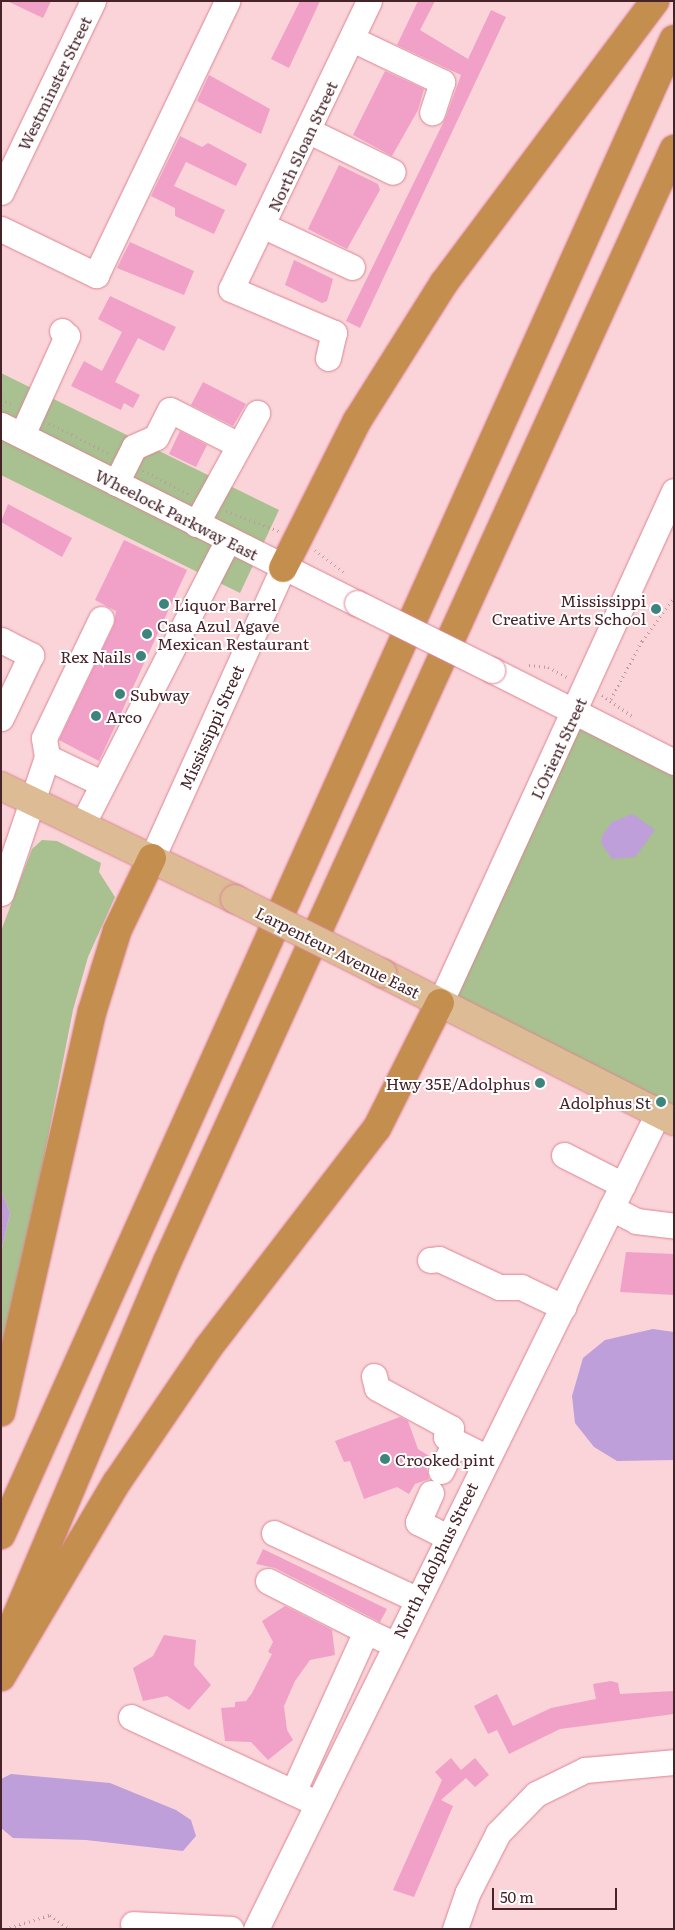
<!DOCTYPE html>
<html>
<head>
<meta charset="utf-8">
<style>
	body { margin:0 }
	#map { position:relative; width:675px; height:1930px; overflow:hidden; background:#fad4d9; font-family:Literata,serif }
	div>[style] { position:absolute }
	.green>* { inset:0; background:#a9c090 }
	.water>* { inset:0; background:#be9fd9 }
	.building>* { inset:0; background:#f1a0c8 }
	.path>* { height:3px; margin-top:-1.5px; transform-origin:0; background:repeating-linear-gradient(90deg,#bd989d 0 1px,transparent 0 5px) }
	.roads { filter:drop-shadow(0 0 1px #dc8594) drop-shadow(0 0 1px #dc8594) }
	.minor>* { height:25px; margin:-12.5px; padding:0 12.5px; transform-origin:12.5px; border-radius:12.5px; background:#fff }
	.major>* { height:28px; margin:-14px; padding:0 14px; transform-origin:14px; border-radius:14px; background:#dcbb95 }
	.highway>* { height:28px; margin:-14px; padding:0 14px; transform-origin:14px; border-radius:14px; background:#c48e4e }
	.bridges { filter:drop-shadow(0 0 1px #dc8594) drop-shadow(0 0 1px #dc8594) }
	.minor-bridge>* { height:25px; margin:-12.5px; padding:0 12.5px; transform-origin:12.5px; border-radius:12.5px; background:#fff }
	.major-bridge>* { height:28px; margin:-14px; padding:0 14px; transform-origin:14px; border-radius:14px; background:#dcbb95 }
	.dots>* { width:14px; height:14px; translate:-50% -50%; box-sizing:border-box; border:2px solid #fff; border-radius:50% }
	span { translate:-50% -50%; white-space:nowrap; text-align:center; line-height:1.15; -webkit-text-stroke:4px #fff; paint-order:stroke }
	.street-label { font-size:16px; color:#462229 }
	.poi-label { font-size:16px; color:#462229 }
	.right { translate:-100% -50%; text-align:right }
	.left { translate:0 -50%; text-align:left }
	.frame { position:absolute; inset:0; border:2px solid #462229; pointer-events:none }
	.scale { position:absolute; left:492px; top:1888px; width:125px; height:22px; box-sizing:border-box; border:2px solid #462229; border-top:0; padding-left:6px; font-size:15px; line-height:18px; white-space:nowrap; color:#462229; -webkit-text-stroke:4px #fff; paint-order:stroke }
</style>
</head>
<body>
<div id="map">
	<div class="green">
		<i style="clip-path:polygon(1px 373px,279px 510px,240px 593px,1px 475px)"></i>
		<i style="clip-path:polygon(575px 712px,674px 762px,674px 1121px,440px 1003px)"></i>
		<i style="clip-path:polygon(42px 840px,57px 841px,101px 863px,99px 872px,115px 897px,88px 957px,73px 1010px,1px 1377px,1px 1252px,10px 1213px,1px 1190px,1px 931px,32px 849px)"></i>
	</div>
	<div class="water">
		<i style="clip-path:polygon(633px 814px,655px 830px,635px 857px,612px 859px,601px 843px,603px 834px,612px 822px)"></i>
		<i style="clip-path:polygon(1px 1190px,10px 1213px,1px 1252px)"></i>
		<i style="clip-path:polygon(653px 1329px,674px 1332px,674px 1460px,617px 1461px,594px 1447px,575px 1423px,572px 1396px,583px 1358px,605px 1340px)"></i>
		<i style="clip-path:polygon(11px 1774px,110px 1783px,176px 1810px,191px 1820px,196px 1836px,183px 1851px,86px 1840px,13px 1838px,1px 1828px,1px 1779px)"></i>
	</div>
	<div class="building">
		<i style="clip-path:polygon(7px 1px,51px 1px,43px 18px)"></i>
		<i style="clip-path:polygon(300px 1px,320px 1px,289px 68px,271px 59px)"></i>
		<i style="clip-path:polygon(418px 1px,435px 1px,420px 30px,468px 59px,491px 10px,506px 17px,360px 328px,346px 321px,446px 117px,461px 75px,397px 45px)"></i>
		<i style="clip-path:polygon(385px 71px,424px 89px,418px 110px,392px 156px,353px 135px)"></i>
		<i style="clip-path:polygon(209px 75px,270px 109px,261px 134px,197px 101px)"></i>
		<i style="clip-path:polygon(180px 136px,202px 147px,208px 143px,247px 164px,236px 186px,186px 162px,174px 186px,225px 210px,214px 234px,175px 216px,175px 208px,151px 196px)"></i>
		<i style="clip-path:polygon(339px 165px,378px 184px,380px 190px,347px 249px,308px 229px)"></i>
		<i style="clip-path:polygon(130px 242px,194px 271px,184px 295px,117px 268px)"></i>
		<i style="clip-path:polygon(294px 260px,333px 279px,327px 301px,322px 303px,285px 285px)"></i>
		<i style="clip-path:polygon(110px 296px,176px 327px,164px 351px,138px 338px,115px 382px,140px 395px,133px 408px,124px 403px,121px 410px,71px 386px,84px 361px,102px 371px,122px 332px,98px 319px)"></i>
		<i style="clip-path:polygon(203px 382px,246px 404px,233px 426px,191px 405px)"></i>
		<i style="clip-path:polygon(180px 431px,207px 445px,196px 467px,169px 454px)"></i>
		<i style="clip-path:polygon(8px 504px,72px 538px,62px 557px,1px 522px)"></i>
		<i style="clip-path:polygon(124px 540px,187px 570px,99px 761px,59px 740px,114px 625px,116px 611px,95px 600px)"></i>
		<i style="clip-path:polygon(626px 1252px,674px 1254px,674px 1295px,620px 1292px)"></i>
		<i style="clip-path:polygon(400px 1417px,408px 1421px,418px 1449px,429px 1456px,426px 1465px,429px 1479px,415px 1484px,409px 1494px,397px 1487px,364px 1499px,350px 1461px,344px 1462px,335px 1441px)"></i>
		<i style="clip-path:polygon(263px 1549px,387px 1609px,380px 1622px,275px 1568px,256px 1564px)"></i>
		<i style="clip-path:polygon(285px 1606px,332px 1630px,335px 1655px,310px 1660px,295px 1681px,284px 1706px,287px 1730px,293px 1740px,268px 1760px,251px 1742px,225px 1741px,221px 1708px,235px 1707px,235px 1702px,246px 1701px,252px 1693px,272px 1654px,268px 1652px,273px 1642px,262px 1621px)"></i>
		<i style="clip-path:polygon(164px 1635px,196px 1640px,194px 1665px,211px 1685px,189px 1710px,167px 1696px,143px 1701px,133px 1668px,153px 1656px)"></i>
		<i style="clip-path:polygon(611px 1681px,618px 1683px,620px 1694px,674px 1691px,674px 1714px,560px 1729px,509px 1754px,497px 1730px,488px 1734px,474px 1706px,497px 1694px,513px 1726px,551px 1708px,596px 1699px,593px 1684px)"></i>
		<i style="clip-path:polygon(451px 1758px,461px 1770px,475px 1758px,489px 1775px,475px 1787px,466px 1778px,441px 1800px,453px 1806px,414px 1897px,393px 1890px,442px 1780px,435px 1772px)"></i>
	</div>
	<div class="path">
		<i style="left:1px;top:399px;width:15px;rotate:28deg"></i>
		<i style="left:49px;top:423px;width:66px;rotate:27deg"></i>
		<i style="left:143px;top:470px;width:51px;rotate:28.1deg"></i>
		<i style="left:226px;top:511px;width:57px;rotate:20.7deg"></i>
		<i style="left:315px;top:550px;width:38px;rotate:37deg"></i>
		<i style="left:529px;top:665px;width:19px;rotate:6deg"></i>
		<i style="left:548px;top:667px;width:21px;rotate:28deg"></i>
		<i style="left:602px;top:695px;width:38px;rotate:35deg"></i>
		<i style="left:611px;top:699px;width:66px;rotate:-61.9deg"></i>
		<i style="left:642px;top:641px;width:54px;rotate:-54deg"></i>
		<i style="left:5px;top:1929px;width:47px;rotate:-17.3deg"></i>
		<i style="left:50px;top:1915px;width:24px;rotate:36deg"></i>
	</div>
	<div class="roads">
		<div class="minor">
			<i style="left:352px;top:39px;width:100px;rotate:25.5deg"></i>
			<i style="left:442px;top:82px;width:32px;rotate:108deg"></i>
			<i style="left:309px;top:131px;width:93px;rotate:26deg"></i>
			<i style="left:1px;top:192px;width:212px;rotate:-64.3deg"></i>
			<i style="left:264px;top:226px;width:97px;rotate:25deg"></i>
			<i style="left:1px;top:229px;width:106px;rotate:25.8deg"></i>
			<i style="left:96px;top:275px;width:304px;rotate:-64.4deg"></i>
			<i style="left:328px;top:358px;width:26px;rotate:-77deg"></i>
			<i style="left:334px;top:333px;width:112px;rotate:-156.9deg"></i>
			<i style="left:231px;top:289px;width:319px;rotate:-64.4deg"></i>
			<i style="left:1px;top:425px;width:398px;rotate:26.6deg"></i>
			<i style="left:22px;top:435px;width:109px;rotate:-65.6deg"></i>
			<i style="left:67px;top:336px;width:7px;rotate:-135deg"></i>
			<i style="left:116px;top:483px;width:40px;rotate:-63.4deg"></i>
			<i style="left:134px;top:447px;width:24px;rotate:-24deg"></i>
			<i style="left:156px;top:437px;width:30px;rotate:-63deg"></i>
			<i style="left:170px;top:410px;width:77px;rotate:26.9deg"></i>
			<i style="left:196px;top:524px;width:127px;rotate:-61.2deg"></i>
			<i style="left:1px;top:640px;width:34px;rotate:27deg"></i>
			<i style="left:31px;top:655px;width:70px;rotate:115.5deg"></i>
			<i style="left:492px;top:670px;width:204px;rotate:26.8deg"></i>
			<i style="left:47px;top:757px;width:62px;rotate:25.7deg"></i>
			<i style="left:82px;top:825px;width:320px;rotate:-62.9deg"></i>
			<i style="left:152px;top:858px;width:318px;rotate:-65.7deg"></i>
			<i style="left:1px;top:893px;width:144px;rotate:-71.3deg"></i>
			<i style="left:47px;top:757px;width:19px;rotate:-99deg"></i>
			<i style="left:44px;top:738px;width:132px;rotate:-64.4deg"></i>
			<i style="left:440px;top:1003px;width:563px;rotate:-65.44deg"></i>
			<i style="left:564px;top:1155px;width:66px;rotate:27deg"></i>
			<i style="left:611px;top:1208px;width:28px;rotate:27deg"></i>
			<i style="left:636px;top:1221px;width:38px;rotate:7deg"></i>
			<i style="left:430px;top:1260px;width:9px;rotate:-6deg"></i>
			<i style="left:439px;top:1259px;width:66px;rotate:25deg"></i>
			<i style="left:499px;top:1287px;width:22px"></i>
			<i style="left:521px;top:1287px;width:47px;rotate:25.5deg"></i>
			<i style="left:374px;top:1376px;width:12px;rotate:76deg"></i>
			<i style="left:377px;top:1388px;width:84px;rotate:28.4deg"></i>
			<i style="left:451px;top:1428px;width:10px;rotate:119deg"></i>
			<i style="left:446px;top:1437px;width:45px;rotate:26.6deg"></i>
			<i style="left:441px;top:1471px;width:32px;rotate:-64deg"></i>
			<i style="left:431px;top:1493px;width:32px;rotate:114deg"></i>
			<i style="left:418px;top:1522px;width:31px;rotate:27deg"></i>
			<i style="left:274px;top:1533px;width:157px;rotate:24.9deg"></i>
			<i style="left:268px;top:1581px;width:110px;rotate:27deg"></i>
			<i style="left:131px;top:1717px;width:195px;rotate:24.9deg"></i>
			<i style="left:293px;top:1792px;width:177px;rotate:-65.6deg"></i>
			<i style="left:366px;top:1631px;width:31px;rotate:25deg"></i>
			<i style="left:133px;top:1924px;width:98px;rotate:2.9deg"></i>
			<i style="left:256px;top:1929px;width:910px;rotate:-63.77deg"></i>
			<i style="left:455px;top:1929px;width:39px;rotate:-71deg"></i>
			<i style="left:468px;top:1892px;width:66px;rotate:-63deg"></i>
			<i style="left:498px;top:1833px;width:54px;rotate:-45.7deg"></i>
			<i style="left:536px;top:1794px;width:55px;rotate:-26.1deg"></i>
			<i style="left:585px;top:1770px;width:89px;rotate:-5.1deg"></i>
		</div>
		<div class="major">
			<i style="left:1px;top:786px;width:260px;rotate:25.8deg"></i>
			<i style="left:382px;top:973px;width:327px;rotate:26.9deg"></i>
		</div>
		<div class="highway">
			<i style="left:283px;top:568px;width:165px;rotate:-63.3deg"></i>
			<i style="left:357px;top:421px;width:163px;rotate:-57.8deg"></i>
			<i style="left:444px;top:283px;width:352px;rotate:-53.2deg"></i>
			<i style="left:1px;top:1412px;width:410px;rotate:-77.2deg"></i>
			<i style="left:92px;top:1012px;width:85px;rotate:-72.8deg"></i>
			<i style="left:117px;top:931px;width:81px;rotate:-64.4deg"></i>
			<i style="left:1px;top:1535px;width:1640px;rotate:-65.78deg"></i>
			<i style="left:1px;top:1653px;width:425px;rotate:-67deg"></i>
			<i style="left:167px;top:1262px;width:1223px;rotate:-65.51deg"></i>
			<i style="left:1px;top:1677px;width:227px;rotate:-59.3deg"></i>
			<i style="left:117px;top:1482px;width:162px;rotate:-55.8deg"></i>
			<i style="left:208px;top:1348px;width:277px;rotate:-52.5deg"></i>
			<i style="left:377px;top:1128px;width:140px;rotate:-63.3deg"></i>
		</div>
	</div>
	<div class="bridges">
		<div class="minor-bridge">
			<i style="left:357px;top:603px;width:151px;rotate:26.4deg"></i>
		</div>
		<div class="major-bridge">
			<i style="left:235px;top:899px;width:165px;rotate:26.7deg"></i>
		</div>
	</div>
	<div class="dots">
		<i style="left:164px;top:604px;background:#3d847f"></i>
		<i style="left:656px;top:609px;background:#3d847f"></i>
		<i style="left:147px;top:634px;background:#3d847f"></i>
		<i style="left:141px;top:656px;background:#3d847f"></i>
		<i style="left:120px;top:694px;background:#3d847f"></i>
		<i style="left:96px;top:716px;background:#3d847f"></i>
		<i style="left:540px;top:1083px;background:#3d847f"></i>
		<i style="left:661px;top:1102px;background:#3d847f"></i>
		<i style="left:385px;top:1459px;background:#3d847f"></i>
	</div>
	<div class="street-label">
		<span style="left:54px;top:83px;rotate:-64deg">Westminster Street</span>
		<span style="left:302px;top:146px;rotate:-65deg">North Sloan Street</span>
		<span style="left:177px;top:514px;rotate:27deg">Wheelock Parkway East</span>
		<span style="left:211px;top:727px;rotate:-66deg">Mississippi Street</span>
		<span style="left:558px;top:748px;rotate:-65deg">L'Orient Street</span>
		<span style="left:338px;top:952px;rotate:27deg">Larpenteur Avenue East</span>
		<span style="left:435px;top:1560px;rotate:-64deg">North Adolphus Street</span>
	</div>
	<div class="poi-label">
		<span class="right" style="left:646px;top:609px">Mississippi<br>Creative Arts School</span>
		<span class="left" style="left:174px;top:604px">Liquor Barrel</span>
		<span class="left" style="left:157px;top:634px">Casa Azul Agave<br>Mexican Restaurant</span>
		<span class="right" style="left:131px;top:656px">Rex Nails</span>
		<span class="left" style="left:130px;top:694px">Subway</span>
		<span class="left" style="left:106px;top:716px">Arco</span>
		<span class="right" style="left:530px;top:1083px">Hwy 35E/Adolphus</span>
		<span class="right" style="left:651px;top:1102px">Adolphus St</span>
		<span class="left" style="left:395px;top:1459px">Crooked pint</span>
	</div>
	<div class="frame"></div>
	<div class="scale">50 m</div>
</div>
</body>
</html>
